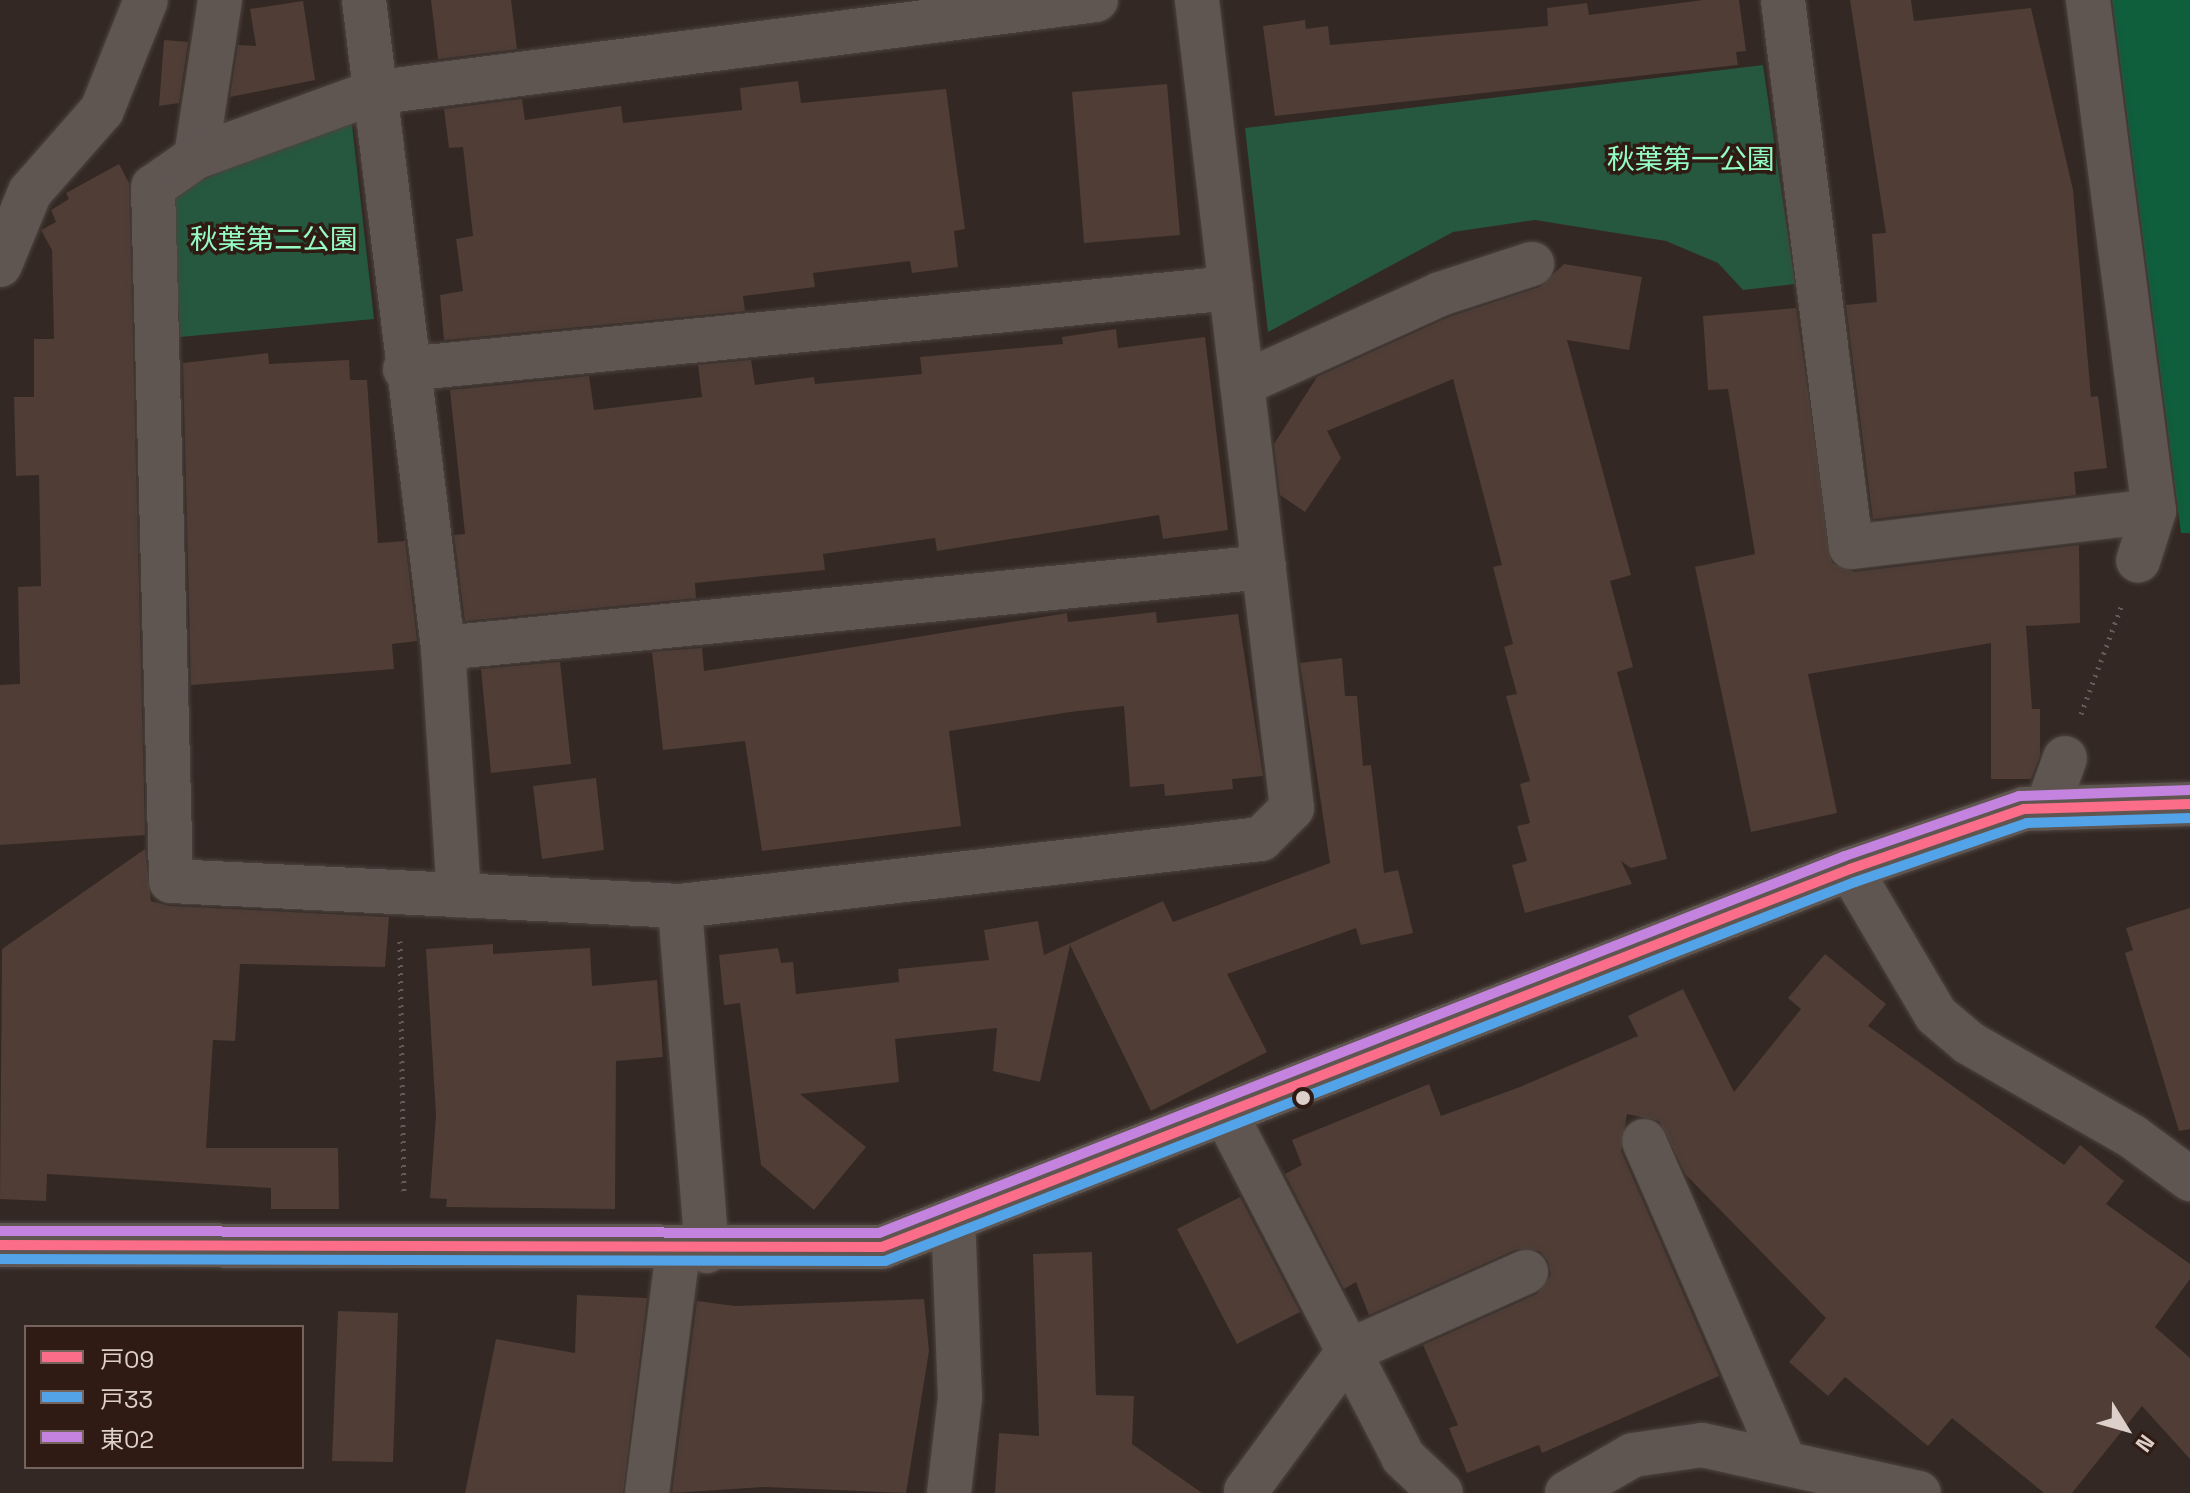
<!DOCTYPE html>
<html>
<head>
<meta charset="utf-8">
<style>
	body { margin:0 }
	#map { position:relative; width:2190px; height:1493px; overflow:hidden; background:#332823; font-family:"Space Grotesk","Noto Sans JP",sans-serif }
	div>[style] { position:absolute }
	.green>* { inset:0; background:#25583e }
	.forest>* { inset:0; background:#0f5e3c }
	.building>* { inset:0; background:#4f3d36 }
	.path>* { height:5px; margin-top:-2.5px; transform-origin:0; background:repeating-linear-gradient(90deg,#645b58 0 2px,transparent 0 8px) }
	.roads { filter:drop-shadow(0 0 2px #4d433f) drop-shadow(0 0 2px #4d433f) }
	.minor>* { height:44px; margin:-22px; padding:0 22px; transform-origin:22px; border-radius:22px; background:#5f5652 }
	.bus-1>* { height:10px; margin:-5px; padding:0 5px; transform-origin:5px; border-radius:5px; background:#fb6d88 }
	.bus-2>* { height:10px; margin:-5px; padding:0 5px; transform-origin:5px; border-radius:5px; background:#53a3e8 }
	.bus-3>* { height:10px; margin:-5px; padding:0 5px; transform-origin:5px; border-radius:5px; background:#c483df }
	.dots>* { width:22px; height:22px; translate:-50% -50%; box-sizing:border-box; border:4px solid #2f1b14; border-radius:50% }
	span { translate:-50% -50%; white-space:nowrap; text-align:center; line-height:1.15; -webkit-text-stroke:7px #2f1b14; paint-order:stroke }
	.park-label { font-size:28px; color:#94fbc3 }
	.legend { position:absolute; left:24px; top:1325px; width:280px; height:144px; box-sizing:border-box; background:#2f1b14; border:2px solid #75635d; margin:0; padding:10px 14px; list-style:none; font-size:24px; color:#ddcfca }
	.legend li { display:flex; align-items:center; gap:16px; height:40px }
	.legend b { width:40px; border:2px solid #75635d }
	.north { position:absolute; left:2086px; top:1389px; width:80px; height:80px; -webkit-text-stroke:6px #2f1b14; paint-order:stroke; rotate:127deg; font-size:22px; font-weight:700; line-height:32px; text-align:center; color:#ddcfca }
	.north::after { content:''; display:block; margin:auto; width:28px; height:36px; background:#ddcfca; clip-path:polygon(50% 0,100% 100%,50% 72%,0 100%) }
</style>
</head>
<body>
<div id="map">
	<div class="green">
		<i style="clip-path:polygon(1763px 65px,1795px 284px,1743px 290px,1718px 263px,1666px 241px,1535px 220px,1453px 232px,1268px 332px,1245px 128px)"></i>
		<i style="clip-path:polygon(350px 107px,374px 319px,180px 337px,172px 195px)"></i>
	</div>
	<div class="forest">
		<i style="clip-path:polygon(2112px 0,2190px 0,2190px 533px,2181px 533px)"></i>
	</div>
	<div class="building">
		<i style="clip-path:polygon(431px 0,511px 0,517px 49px,438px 59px)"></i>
		<i style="clip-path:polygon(1703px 0,1739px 0,1746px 51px,1736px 52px,1738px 65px,1275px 116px,1263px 26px,1305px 20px,1306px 29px,1328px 26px,1330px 45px,1548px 26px,1547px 8px,1587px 3px,1589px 15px)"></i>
		<i style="clip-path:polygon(1850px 0,1911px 0,1914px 21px,2031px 8px,2073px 190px,2091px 397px,2098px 396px,2107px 468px,2074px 472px,2076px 495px,1873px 519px,1846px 305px,1877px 302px,1872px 234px,1886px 233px)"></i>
		<i style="clip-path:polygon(303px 1px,315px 80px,230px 97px,238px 45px,256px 46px,250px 9px)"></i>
		<i style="clip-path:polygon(164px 40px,188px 42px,179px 103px,159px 106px)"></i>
		<i style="clip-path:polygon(798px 81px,801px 103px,946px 89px,965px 229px,954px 231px,958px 267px,912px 273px,910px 261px,813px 273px,815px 287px,743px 296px,745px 311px,444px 340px,440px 295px,463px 291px,456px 239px,473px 236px,463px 147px,449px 148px,444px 109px,522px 99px,525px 120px,621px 106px,623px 123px,742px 110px,740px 88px)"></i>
		<i style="clip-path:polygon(1167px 84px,1180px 235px,1084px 243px,1072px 92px)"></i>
		<i style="clip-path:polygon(119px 164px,129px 183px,145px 835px,0 845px,0 685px,20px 684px,18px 587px,41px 586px,39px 475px,16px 476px,14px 397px,34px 397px,34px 339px,54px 339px,52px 250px,41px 230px,56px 222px,51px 210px,69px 199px,66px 193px)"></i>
		<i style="clip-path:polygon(1564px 264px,1642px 277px,1629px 350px,1567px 340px,1631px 575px,1610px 581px,1633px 667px,1617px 672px,1667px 859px,1631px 868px,1621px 861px,1632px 884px,1525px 913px,1512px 865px,1527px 861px,1517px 826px,1530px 823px,1520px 784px,1530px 781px,1506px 696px,1517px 694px,1504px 647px,1513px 644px,1493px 567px,1502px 565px,1453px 379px,1327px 431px,1341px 458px,1305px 512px,1280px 495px,1274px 444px,1317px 377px,1449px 317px,1540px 287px)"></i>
		<i style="clip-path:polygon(1796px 308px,1832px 563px,1854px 572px,2079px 545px,2080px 623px,2026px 626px,2032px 709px,2040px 709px,2040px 755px,2031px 779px,1991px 779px,1991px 643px,1808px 674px,1837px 813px,1751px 832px,1695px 567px,1755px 554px,1728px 389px,1708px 390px,1703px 316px)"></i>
		<i style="clip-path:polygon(1116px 329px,1118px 348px,1205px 337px,1228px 530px,1163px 539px,1159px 515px,937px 551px,935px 538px,823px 554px,825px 570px,695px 583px,696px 598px,465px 621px,454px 535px,465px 534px,450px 390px,589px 376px,594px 410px,702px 397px,698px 365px,751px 360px,755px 385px,814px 377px,815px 384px,922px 374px,920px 357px,1063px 344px,1062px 337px)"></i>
		<i style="clip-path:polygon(268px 353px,269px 364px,349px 360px,350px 380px,367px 380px,378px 543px,405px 541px,417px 641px,392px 644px,394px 669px,191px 685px,183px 363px)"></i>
		<i style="clip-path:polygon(1156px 612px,1157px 623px,1238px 614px,1263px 776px,1232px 779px,1233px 789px,1165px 796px,1164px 784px,1130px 787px,1124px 706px,1070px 712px,949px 731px,961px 826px,762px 851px,745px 741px,663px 750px,652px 652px,702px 648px,704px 671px,1067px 613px,1068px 622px)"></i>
		<i style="clip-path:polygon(1342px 658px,1345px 696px,1357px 696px,1363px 766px,1371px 765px,1384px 873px,1398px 870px,1413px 933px,1361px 945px,1356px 928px,1227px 974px,1267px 1052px,1151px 1111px,1070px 945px,1040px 1082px,993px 1071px,997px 1028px,895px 1039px,899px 1082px,800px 1094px,866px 1147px,814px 1210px,761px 1165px,740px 1003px,724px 1005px,719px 955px,778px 948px,781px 963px,793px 962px,796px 994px,899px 982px,898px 969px,989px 960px,984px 930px,1038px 921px,1044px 955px,1163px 901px,1173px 922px,1330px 863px,1300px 663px)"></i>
		<i style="clip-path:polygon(560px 662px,571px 764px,491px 773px,481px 669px)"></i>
		<i style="clip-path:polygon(596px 778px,604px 850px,542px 859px,533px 786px)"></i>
		<i style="clip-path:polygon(145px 849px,151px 901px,169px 906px,389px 917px,385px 967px,240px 964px,235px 1041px,213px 1040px,206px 1148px,338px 1148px,339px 1209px,271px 1209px,271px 1188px,47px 1174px,46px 1201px,0 1199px,2px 949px)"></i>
		<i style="clip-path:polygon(2190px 908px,2190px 1129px,2179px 1131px,2125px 953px,2133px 950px,2126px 928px)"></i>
		<i style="clip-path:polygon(493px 944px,493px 954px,590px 948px,592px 986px,657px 980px,663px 1057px,616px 1061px,615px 1209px,446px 1207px,447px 1199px,430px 1198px,436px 1115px,426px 949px)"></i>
		<i style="clip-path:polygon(1825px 954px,1886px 1004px,1868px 1026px,2064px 1165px,2080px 1145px,2124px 1181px,2106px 1204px,2190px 1264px,2190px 1279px,2155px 1327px,2190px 1358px,2190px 1459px,2142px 1406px,2072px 1493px,2044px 1493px,1952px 1418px,1928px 1446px,1845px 1377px,1828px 1396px,1789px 1362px,1826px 1318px,1686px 1175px,1659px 1121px,1627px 1114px,1621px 1151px,1719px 1376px,1542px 1453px,1539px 1445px,1467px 1473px,1449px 1428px,1458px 1425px,1423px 1345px,1537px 1294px,1551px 1275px,1548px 1261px,1540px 1251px,1517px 1249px,1369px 1315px,1356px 1282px,1344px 1289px,1285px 1174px,1302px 1165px,1292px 1140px,1429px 1084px,1441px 1116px,1520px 1087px,1638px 1036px,1628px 1016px,1683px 989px,1734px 1092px,1801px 1009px,1788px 998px)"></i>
		<i style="clip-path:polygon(1240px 1197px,1300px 1312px,1237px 1344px,1177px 1229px)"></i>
		<i style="clip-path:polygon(1092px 1252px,1096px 1395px,1134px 1396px,1132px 1444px,1202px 1493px,995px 1493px,999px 1433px,1039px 1436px,1033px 1254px)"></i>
		<i style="clip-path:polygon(577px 1295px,647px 1298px,623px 1493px,465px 1493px,496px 1339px,575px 1353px)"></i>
		<i style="clip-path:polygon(924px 1299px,929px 1351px,906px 1493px,765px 1487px,672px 1493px,697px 1301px,735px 1306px)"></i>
		<i style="clip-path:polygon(338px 1311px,398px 1313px,393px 1462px,332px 1461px)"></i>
	</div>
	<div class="path">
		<i style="left:2081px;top:714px;width:114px;rotate:-69.5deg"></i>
		<i style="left:400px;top:941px;width:254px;rotate:89.1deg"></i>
	</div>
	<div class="roads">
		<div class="minor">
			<i style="left:220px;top:0;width:159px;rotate:98.7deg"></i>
			<i style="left:196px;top:157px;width:187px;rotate:-20deg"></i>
			<i style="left:372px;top:93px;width:730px;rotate:-7.32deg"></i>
			<i style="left:364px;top:0;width:653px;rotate:83.05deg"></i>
			<i style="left:443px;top:648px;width:248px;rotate:86.3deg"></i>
			<i style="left:1783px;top:0;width:551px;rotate:82.91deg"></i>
			<i style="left:1851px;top:547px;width:305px;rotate:-6.8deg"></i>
			<i style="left:2088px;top:0;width:515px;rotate:82.64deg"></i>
			<i style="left:2154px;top:511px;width:52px;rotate:107.7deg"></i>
			<i style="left:196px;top:157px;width:52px;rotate:145.1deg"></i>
			<i style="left:153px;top:187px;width:694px;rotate:88.51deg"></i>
			<i style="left:171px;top:881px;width:510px;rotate:2.81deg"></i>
			<i style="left:0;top:265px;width:79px;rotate:-67.7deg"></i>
			<i style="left:30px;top:192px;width:109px;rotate:-48.7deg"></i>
			<i style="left:102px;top:110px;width:118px;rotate:-68.2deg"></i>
			<i style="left:405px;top:369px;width:830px;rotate:-5.6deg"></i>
			<i style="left:1242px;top:384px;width:217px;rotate:-24.4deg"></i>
			<i style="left:1440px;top:294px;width:97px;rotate:-18.1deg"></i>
			<i style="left:443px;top:648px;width:825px;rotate:-5.63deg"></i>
			<i style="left:2047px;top:808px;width:53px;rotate:-70.2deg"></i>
			<i style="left:1850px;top:869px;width:169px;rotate:59.5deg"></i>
			<i style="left:1936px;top:1015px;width:43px;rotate:40.3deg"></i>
			<i style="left:1969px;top:1043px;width:189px;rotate:29.8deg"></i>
			<i style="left:2133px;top:1137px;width:71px;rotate:36.4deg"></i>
			<i style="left:1225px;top:1113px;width:387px;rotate:62.6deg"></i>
			<i style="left:1403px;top:1457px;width:52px;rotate:43.5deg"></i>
			<i style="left:1644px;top:1141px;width:347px;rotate:66.4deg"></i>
			<i style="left:0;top:1245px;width:882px;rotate:0.13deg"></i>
			<i style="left:882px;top:1247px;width:1039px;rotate:-21.33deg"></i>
			<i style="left:1850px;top:869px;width:184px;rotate:-19deg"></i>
			<i style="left:2024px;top:809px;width:166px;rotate:-1.7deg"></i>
			<i style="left:707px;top:1251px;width:346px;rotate:-94.5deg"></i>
			<i style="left:680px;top:906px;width:585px;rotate:-6.58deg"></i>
			<i style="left:1261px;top:839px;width:44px;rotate:-45deg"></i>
			<i style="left:1292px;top:808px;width:814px;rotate:-96.71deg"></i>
			<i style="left:1246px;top:1491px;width:174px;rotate:-53.7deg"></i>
			<i style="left:1349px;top:1351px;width:194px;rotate:-24.1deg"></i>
			<i style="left:647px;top:1493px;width:244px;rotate:-82.7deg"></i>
			<i style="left:949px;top:1493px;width:96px;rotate:-83.4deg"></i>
			<i style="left:960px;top:1398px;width:179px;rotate:-92.2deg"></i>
			<i style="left:1567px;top:1493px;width:76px;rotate:-29.9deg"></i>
			<i style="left:1633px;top:1455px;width:70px;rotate:-8.2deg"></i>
			<i style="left:1702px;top:1445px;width:222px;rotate:12.5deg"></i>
		</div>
	</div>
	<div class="bus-1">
		<i style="left:0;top:1245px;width:882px;rotate:0.13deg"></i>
		<i style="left:882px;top:1247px;width:1039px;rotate:-21.33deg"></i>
		<i style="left:1850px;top:869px;width:184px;rotate:-19deg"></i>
		<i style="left:2024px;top:809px;width:166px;rotate:-1.7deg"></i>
	</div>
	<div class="bus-2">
		<i style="left:0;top:1259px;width:885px;rotate:0.13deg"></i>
		<i style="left:885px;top:1261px;width:1041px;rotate:-21.34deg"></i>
		<i style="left:1855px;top:882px;width:182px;rotate:-18.9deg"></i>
		<i style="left:2027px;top:823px;width:163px;rotate:-1.8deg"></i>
	</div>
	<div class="bus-3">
		<i style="left:0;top:1231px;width:879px;rotate:0.13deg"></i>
		<i style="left:879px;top:1233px;width:1037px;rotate:-21.32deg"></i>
		<i style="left:1845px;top:856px;width:184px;rotate:-19deg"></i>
		<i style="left:2019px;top:796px;width:171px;rotate:-2deg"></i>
	</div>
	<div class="dots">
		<i style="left:1303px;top:1098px;background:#ddcfca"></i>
	</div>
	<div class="park-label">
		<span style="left:1691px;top:159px">秋葉第一公園</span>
		<span style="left:274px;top:239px">秋葉第二公園</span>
	</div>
	<ul class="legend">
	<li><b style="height:10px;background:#fb6d88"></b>戸09</li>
	<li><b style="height:10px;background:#53a3e8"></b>戸33</li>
	<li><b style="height:10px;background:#c483df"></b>東02</li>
	</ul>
	<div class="north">N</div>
</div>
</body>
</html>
